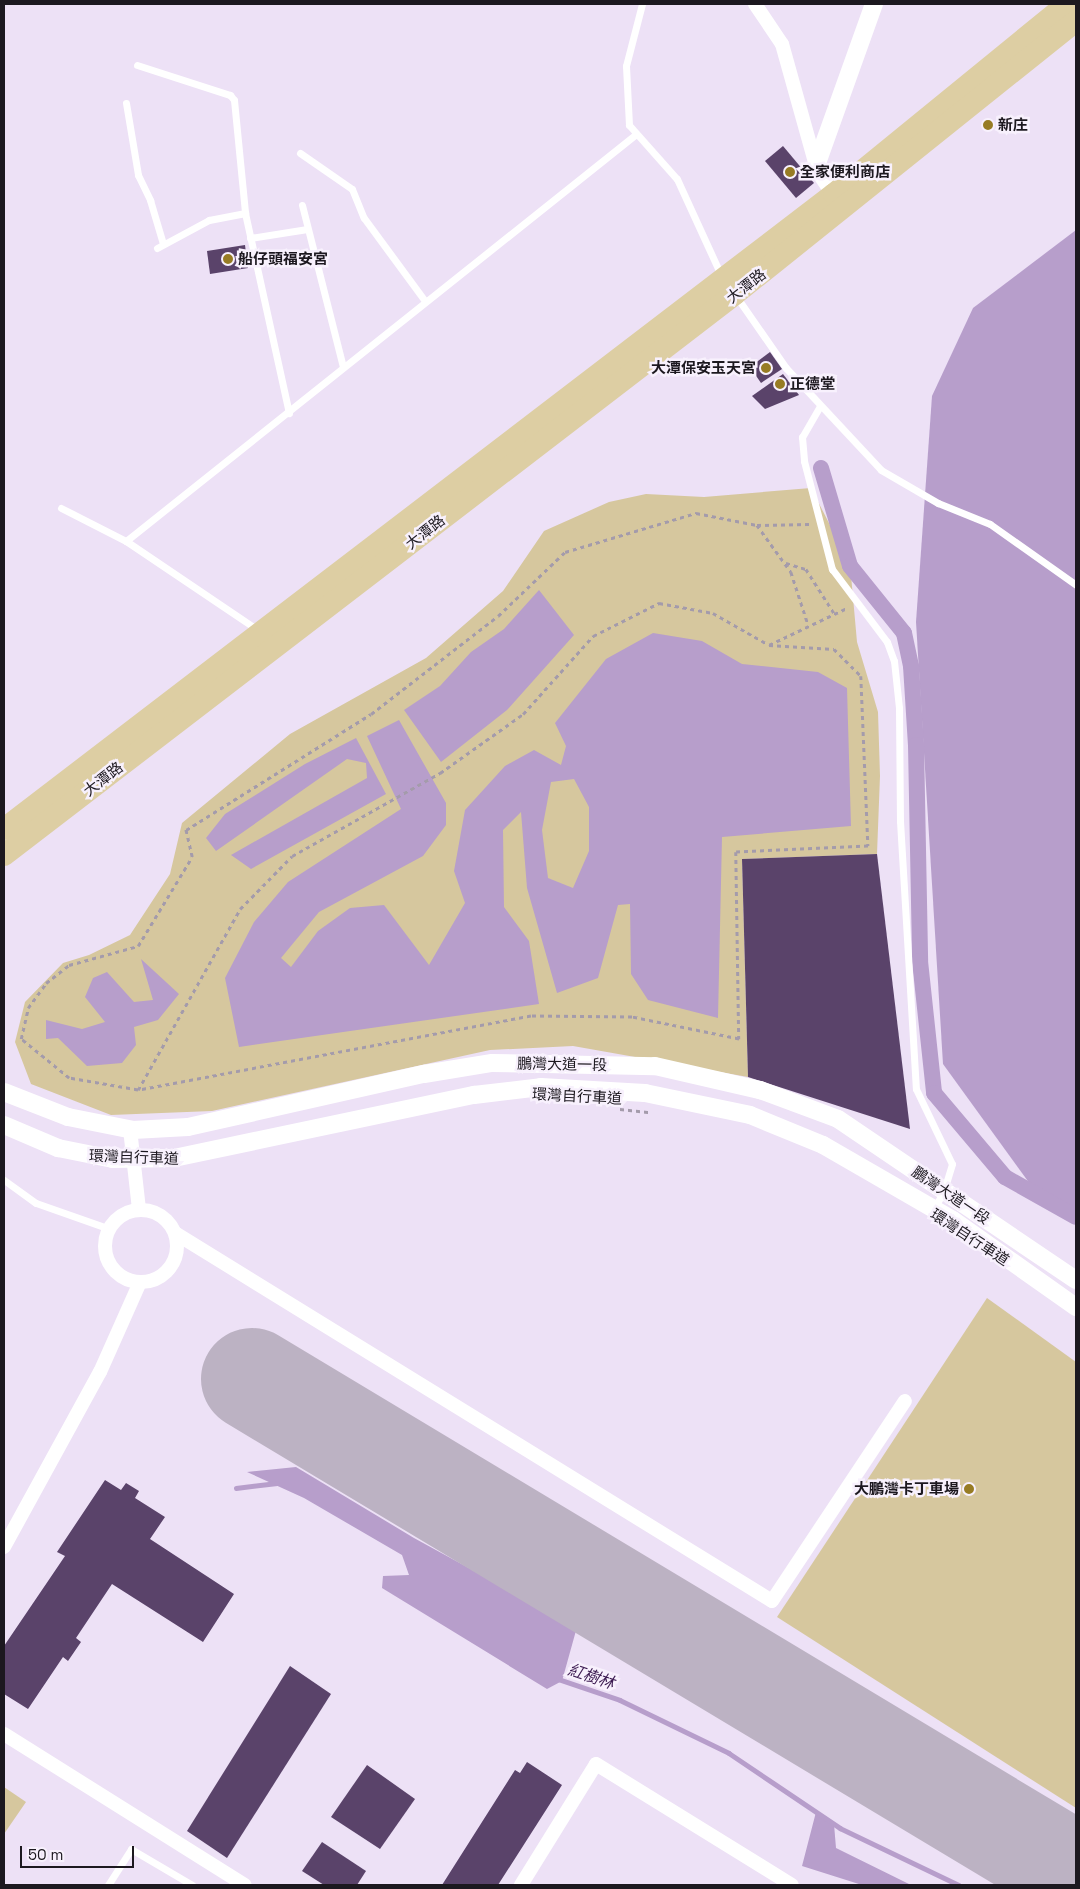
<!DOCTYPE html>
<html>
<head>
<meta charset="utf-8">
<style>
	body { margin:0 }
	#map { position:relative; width:1080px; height:1889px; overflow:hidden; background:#ede1f6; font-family:"Space Grotesk","Noto Sans TC",sans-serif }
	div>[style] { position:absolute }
	.green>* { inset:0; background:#d6c79e }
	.water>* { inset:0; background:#b79ecb }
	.stream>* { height:4.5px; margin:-2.25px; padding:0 2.25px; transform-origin:2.25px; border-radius:2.25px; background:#b79ecb }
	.canal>* { height:16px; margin:-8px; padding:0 8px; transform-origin:8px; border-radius:8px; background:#b79ecb }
	.runway>* { height:102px; margin:-51px; padding:0 51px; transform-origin:51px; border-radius:51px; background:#bcb2c3 }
	.building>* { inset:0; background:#5a436a }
	.path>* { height:2.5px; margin-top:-1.25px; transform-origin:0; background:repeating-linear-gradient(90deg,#a49bab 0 4px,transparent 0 8px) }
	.service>* { height:7px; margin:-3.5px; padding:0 3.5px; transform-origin:3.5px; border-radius:3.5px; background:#fff }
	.minor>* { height:14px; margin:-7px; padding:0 7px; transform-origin:7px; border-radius:7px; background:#fff }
	.minor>.ring { margin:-7px; padding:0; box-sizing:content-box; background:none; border:14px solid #fff; border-radius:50% }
	.tertiary>* { height:18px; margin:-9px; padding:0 9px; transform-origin:9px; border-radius:9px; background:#fff }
	.primary>* { height:22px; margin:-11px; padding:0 11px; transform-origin:11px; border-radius:11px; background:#ddcea3 }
	.dots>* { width:14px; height:14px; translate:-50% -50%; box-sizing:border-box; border:2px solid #f8f1fd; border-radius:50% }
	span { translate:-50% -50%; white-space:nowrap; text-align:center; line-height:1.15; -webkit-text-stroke:5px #f8f1fd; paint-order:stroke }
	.poi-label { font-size:15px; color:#1c181f; font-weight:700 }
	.left { translate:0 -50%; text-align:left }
	.right { translate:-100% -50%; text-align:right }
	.street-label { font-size:15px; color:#1c181f }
	.water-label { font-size:16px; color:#3b1950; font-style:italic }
	.frame { position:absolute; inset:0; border:5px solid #1c181f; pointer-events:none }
	.scale { position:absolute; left:20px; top:1846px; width:114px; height:22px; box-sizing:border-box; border:2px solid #1c181f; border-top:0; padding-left:6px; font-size:15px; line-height:18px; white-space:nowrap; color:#1c181f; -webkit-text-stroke:4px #f8f1fd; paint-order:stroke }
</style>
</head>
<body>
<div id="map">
	<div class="green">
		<i style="clip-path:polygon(811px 488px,850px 564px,857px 642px,878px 712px,880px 776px,877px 854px,742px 859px,748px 1077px,573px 1046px,490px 1050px,212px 1111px,111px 1115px,31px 1084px,15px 1042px,25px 1002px,63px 963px,89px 955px,130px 935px,170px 874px,182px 823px,290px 734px,426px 658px,503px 591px,544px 531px,609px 502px,646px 494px,704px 497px)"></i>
		<i style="clip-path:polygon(987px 1298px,1076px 1362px,1076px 1808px,777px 1617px)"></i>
		<i style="clip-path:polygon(4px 1787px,26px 1802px,4px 1834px)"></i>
	</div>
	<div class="water">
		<i style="clip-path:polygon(1076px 230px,1076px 1222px,1038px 1195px,943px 1064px,916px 622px,932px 396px,973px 308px)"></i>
		<i style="clip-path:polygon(539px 590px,574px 635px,507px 710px,441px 762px,404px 710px,440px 686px,471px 652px,504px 629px)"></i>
		<i style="clip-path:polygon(evenodd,653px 633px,702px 641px,742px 664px,818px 672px,847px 688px,851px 826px,722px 837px,718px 1018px,648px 1000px,631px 974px,630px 904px,618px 905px,598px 978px,557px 993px,527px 888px,521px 812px,503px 830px,504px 907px,529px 941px,539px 1004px,239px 1047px,225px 978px,254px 922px,288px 882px,401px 809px,367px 736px,399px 720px,446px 803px,446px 825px,423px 856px,319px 912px,281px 958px,291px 967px,318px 931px,350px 908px,384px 905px,429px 965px,465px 903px,454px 871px,465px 810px,505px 766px,534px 750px,561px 765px,566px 746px,555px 723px,606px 659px,653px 633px,574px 779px,589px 807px,589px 851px,573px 888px,548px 878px,542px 830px,551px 782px,574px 779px)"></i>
		<i style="clip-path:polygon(356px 738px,386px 794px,251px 869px,231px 855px,367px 778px,366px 763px,347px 759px,216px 851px,206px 838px,225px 814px,305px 764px)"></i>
		<i style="clip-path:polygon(141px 959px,179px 994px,158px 1020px,134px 1027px,136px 1045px,122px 1063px,87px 1066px,58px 1038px,46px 1039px,46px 1020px,82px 1029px,105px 1022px,85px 997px,93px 978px,107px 972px,134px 1002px,153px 1000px)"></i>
		<i style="clip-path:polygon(296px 1467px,414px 1538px,577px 1627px,562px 1681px,547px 1689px,382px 1588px,383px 1576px,409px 1575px,402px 1555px,304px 1498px,247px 1472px)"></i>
		<i style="clip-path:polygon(816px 1812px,834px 1824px,836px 1848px,911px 1885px,862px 1885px,802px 1866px)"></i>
	</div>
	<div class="stream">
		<i style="left:236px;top:1488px;width:41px;rotate:-7deg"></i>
		<i style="left:558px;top:1679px;width:65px;rotate:18.7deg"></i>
		<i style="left:620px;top:1700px;width:121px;rotate:25.9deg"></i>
		<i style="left:729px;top:1753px;width:134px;rotate:34deg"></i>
		<i style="left:840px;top:1828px;width:132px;rotate:25.6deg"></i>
	</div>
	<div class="canal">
		<i style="left:821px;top:468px;width:102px;rotate:73.5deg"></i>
		<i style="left:850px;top:566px;width:86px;rotate:51.1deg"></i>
		<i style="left:904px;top:633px;width:34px;rotate:78deg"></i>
		<i style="left:911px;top:666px;width:79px;rotate:86.4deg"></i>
		<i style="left:916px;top:745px;width:216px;rotate:88.9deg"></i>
		<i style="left:920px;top:961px;width:133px;rotate:83.9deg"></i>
		<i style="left:934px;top:1093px;width:110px;rotate:49.8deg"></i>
		<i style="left:1005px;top:1177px;width:81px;rotate:29.4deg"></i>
	</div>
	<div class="runway">
		<i style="left:252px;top:1379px;width:961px;rotate:30.99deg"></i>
	</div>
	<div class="building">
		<i style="clip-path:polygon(783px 146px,814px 183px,796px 198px,765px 161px)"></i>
		<i style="clip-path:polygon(245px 245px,248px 268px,210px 274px,207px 251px)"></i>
		<i style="clip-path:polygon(770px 352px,782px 369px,761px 383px,750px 367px)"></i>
		<i style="clip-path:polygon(783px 374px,799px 395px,765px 409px,752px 396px)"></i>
		<i style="clip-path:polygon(877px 854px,910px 1129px,748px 1077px,742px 859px)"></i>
		<i style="clip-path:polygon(105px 1480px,121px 1490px,126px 1483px,139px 1491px,135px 1498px,165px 1517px,150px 1539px,234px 1594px,203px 1642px,112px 1584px,76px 1638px,81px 1642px,68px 1661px,63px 1657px,28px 1709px,4px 1694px,4px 1646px,65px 1556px,57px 1552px)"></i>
		<i style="clip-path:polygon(290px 1666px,331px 1694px,227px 1858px,187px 1831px)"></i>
		<i style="clip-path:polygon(527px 1762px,562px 1785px,498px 1885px,442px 1885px,515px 1770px,520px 1773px)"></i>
		<i style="clip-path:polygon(367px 1765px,415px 1799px,380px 1849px,331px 1817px)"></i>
		<i style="clip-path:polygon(322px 1842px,366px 1871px,357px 1885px,324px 1885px,302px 1871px)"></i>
	</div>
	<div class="path">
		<i style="left:757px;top:525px;width:52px;rotate:-1.1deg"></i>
		<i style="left:786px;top:563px;width:21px;rotate:17deg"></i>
		<i style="left:806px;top:569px;width:52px;rotate:57.5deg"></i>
		<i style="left:769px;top:645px;width:65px;rotate:3.5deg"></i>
		<i style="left:834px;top:649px;width:38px;rotate:45deg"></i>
		<i style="left:861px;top:676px;width:170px;rotate:87.6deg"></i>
		<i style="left:868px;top:846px;width:132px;rotate:177.4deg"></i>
		<i style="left:736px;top:852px;width:187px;rotate:89.1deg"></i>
		<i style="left:739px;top:1039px;width:109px;rotate:-168.4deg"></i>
		<i style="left:632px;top:1017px;width:101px;rotate:-179.4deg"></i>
		<i style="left:531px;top:1016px;width:400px;rotate:169.3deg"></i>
		<i style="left:138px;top:1090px;width:70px;rotate:-170.1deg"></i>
		<i style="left:69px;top:1078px;width:62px;rotate:-140.9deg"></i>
		<i style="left:21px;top:1039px;width:32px;rotate:-77deg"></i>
		<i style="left:28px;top:1008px;width:31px;rotate:-54deg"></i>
		<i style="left:46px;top:983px;width:29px;rotate:-38deg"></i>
		<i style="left:69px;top:965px;width:72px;rotate:-15.4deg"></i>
		<i style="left:138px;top:946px;width:104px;rotate:-58.8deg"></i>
		<i style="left:192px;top:857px;width:28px;rotate:-103deg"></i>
		<i style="left:186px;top:830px;width:218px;rotate:-32.1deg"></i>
		<i style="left:371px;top:714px;width:160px;rotate:-37.7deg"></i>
		<i style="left:498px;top:616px;width:93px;rotate:-43.7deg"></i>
		<i style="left:565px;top:552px;width:137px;rotate:-16.6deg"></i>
		<i style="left:696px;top:513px;width:62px;rotate:11.1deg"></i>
		<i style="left:757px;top:525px;width:58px;rotate:54.1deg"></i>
		<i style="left:791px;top:572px;width:55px;rotate:71.9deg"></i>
		<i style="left:138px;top:1090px;width:208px;rotate:-60.6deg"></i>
		<i style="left:240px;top:909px;width:74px;rotate:-45.5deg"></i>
		<i style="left:292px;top:856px;width:170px;rotate:-29.3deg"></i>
		<i style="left:440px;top:773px;width:102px;rotate:-35.4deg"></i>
		<i style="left:523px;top:714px;width:105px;rotate:-48.1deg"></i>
		<i style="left:593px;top:636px;width:74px;rotate:-26.6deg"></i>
		<i style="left:659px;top:603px;width:55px;rotate:10.5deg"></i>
		<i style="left:713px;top:613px;width:64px;rotate:29.7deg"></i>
		<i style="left:769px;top:645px;width:86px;rotate:-25.4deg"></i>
		<i style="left:620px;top:1109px;width:30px;rotate:6deg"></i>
	</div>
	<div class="service">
		<i style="left:642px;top:4px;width:64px;rotate:104.5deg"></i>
		<i style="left:626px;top:66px;width:59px;rotate:87.1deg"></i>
		<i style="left:629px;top:125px;width:72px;rotate:48.4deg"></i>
		<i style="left:677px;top:179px;width:106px;rotate:65.4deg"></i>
		<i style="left:137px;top:65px;width:98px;rotate:17.9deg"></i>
		<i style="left:230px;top:95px;width:6px;rotate:51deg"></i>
		<i style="left:234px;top:100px;width:114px;rotate:84.4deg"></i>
		<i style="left:245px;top:213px;width:205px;rotate:77.6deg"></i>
		<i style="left:126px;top:103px;width:73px;rotate:80.5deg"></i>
		<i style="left:138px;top:175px;width:28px;rotate:64deg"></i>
		<i style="left:150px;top:200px;width:46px;rotate:73.5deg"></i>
		<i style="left:300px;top:153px;width:63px;rotate:34.7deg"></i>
		<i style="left:352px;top:189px;width:31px;rotate:68deg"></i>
		<i style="left:364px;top:218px;width:103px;rotate:53.7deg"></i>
		<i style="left:302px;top:205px;width:167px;rotate:75.8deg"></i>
		<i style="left:250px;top:238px;width:58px;rotate:-9deg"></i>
		<i style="left:157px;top:248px;width:59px;rotate:-28.3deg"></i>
		<i style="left:209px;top:220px;width:37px;rotate:-11deg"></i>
		<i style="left:736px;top:296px;width:88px;rotate:55.2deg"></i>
		<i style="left:786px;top:368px;width:139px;rotate:47deg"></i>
		<i style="left:881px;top:470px;width:66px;rotate:30.1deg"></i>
		<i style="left:938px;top:503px;width:56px;rotate:22deg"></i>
		<i style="left:990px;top:524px;width:105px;rotate:35.3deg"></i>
		<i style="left:820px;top:406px;width:36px;rotate:120deg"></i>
		<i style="left:802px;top:437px;width:24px;rotate:85deg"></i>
		<i style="left:804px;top:461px;width:112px;rotate:75.5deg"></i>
		<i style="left:832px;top:569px;width:91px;rotate:53deg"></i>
		<i style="left:887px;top:642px;width:20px;rotate:70deg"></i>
		<i style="left:894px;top:661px;width:47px;rotate:83.9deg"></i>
		<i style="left:899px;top:708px;width:113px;rotate:89.5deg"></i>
		<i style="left:900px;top:821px;width:268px;rotate:86.6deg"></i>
		<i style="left:916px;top:1089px;width:83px;rotate:64.4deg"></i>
		<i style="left:952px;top:1164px;width:28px;rotate:107deg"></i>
		<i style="left:944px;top:1191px;width:20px;rotate:120deg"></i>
		<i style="left:61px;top:508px;width:73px;rotate:26.9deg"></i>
		<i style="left:126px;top:541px;width:159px;rotate:34deg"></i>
		<i style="left:126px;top:541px;width:651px;rotate:-38.58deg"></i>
		<i style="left:4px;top:1180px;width:39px;rotate:36deg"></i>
		<i style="left:36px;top:1203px;width:78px;rotate:19.4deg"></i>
		<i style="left:108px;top:1885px;width:43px;rotate:-57.4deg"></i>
		<i style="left:131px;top:1849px;width:71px;rotate:30.5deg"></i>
	</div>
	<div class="minor">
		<i style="left:755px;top:4px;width:48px;rotate:56deg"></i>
		<i style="left:782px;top:44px;width:127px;rotate:74.4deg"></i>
		<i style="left:130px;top:1129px;width:81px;rotate:83.6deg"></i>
		<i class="ring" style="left:105px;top:1210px;width:58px;height:58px"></i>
		<i style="left:175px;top:1233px;width:701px;rotate:31.65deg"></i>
		<i style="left:772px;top:1601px;width:240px;rotate:-56.4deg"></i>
		<i style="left:4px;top:1547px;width:200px;rotate:-61.3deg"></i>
		<i style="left:100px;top:1372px;width:98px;rotate:-66deg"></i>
		<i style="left:4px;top:1734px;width:284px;rotate:32.1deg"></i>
		<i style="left:521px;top:1885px;width:142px;rotate:-58.2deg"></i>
		<i style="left:596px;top:1764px;width:230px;rotate:31.7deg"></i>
	</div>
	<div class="tertiary">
		<i style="left:841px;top:203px;width:45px;rotate:-124deg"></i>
		<i style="left:816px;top:166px;width:172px;rotate:-70.3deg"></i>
		<i style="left:4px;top:1092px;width:69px;rotate:21.3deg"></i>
		<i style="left:68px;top:1117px;width:66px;rotate:11.3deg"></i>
		<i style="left:133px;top:1130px;width:55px;rotate:-3.1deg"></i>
		<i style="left:188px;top:1127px;width:242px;rotate:-12.7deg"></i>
		<i style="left:424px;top:1074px;width:69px;rotate:-9.2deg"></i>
		<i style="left:492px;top:1063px;width:163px;rotate:1.1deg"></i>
		<i style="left:655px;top:1066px;width:108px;rotate:12.9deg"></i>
		<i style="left:760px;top:1090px;width:83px;rotate:20.4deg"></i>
		<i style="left:838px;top:1119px;width:287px;rotate:34.1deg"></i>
		<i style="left:4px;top:1125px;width:59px;rotate:23.1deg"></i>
		<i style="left:58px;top:1148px;width:56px;rotate:11.3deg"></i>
		<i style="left:113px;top:1159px;width:61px;rotate:-0.9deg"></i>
		<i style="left:174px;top:1158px;width:307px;rotate:-11.9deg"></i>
		<i style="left:474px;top:1095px;width:67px;rotate:-6.8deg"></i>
		<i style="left:541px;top:1087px;width:104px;rotate:3.3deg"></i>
		<i style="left:645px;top:1093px;width:107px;rotate:11.8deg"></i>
		<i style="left:750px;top:1115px;width:79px;rotate:22.3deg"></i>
		<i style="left:823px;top:1145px;width:150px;rotate:30deg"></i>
		<i style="left:953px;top:1220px;width:151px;rotate:35.3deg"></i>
	</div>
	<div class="primary">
		<i style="left:4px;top:829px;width:1045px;rotate:-37.42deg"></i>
		<i style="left:834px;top:194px;width:301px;rotate:-39.2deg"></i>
		<i style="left:4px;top:855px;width:921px;rotate:-37.5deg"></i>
		<i style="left:735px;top:294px;width:437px;rotate:-38.7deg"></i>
	</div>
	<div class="dots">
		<i style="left:988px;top:125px;background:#977c24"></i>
		<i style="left:790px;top:172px;background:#977c24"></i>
		<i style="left:228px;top:259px;background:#977c24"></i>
		<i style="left:766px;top:368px;background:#977c24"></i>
		<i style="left:780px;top:384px;background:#977c24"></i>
		<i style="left:969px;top:1489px;background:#977c24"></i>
	</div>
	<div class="poi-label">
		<span class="left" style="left:998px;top:125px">新庄</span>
		<span class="left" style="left:800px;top:172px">全家便利商店</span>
		<span class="left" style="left:238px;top:259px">船仔頭福安宮</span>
		<span class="right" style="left:756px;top:368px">大潭保安玉天宮</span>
		<span class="left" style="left:790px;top:384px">正德堂</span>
		<span class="right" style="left:959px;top:1489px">大鵬灣卡丁車場</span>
	</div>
	<div class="street-label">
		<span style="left:746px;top:286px;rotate:-38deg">大潭路</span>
		<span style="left:425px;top:532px;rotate:-38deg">大潭路</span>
		<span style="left:103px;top:779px;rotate:-38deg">大潭路</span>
		<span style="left:562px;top:1064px;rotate:1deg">鵬灣大道一段</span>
		<span style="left:577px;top:1096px;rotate:3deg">環灣自行車道</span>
		<span style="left:134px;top:1157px;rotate:2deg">環灣自行車道</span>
		<span style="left:951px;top:1195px;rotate:34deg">鵬灣大道一段</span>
		<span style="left:970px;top:1237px;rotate:33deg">環灣自行車道</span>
	</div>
	<div class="water-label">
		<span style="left:591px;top:1677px;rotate:18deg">紅樹林</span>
	</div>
	<div class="frame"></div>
	<div class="scale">50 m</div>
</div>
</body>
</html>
